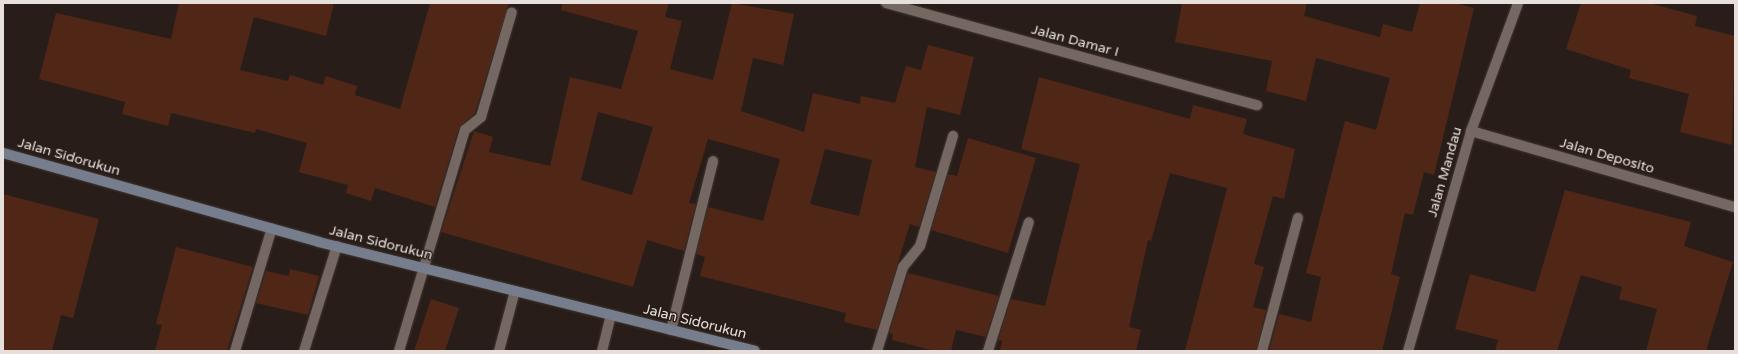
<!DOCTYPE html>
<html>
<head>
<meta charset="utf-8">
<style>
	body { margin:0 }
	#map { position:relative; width:1738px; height:354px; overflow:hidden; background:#291d19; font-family:"Varela Round",sans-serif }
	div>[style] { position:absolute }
	.building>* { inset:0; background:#502717 }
	.roads { filter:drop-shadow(0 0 1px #403734) drop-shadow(0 0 1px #403734) }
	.street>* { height:10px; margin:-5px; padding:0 5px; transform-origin:5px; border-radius:5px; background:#756762 }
	.secondary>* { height:10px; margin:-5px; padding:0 5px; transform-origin:5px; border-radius:5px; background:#767d8d }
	span { translate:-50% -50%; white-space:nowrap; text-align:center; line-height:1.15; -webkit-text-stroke:3px #291d19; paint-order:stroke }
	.street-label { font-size:14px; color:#e7dfdb }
	.frame { position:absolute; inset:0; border:4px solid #e7dfdb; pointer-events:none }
</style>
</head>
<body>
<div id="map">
	<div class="building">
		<i style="clip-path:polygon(179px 3px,334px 3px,326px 36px,254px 17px,240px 70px,288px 81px,290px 75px,323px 85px,326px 76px,357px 86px,355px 95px,400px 109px,430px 3px,509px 3px,475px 113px,459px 128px,435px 207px,375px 188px,371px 201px,346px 193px,348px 185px,299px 172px,307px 143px,256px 129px,255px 133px,171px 113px,168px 126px,122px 114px,125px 102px,39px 79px,56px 13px,171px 39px)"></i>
		<i style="clip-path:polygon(evenodd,562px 3px,669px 3px,665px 17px,682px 21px,670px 69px,713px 80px,732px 3px,794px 14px,783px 65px,753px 58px,741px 111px,804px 132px,813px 93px,860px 104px,861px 96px,895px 103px,906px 66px,921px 70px,928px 45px,974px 57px,960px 115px,927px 107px,915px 167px,936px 172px,919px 227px,910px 224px,877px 330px,844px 322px,846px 313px,700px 276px,705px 257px,696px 254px,708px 207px,763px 221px,780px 159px,708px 139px,689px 203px,696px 204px,684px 251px,647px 240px,633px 287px,441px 232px,474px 131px,493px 137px,489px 152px,550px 166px,570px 77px,621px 89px,638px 31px,561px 10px,562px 3px,598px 112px,653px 127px,632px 195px,581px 180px,598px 112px,562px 3px,825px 149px,872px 160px,859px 216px,810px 204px,825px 149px)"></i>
		<i style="clip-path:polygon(1182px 3px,1307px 3px,1304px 16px,1380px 37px,1383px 24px,1412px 32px,1420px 3px,1455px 3px,1474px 8px,1434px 175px,1424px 172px,1413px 215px,1405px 213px,1391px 274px,1400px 277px,1382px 351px,1269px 351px,1279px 314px,1311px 322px,1321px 277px,1306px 273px,1345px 121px,1376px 130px,1390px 78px,1316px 58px,1306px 101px,1266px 91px,1272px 61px,1175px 42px)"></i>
		<i style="clip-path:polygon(1581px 3px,1649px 3px,1697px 16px,1695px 26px,1735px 36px,1732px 145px,1680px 132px,1689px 94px,1629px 78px,1631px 70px,1566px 49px)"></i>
		<i style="clip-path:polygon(1039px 77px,1190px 119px,1193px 105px,1247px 119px,1243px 134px,1295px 149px,1284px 199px,1273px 196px,1254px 264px,1264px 267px,1253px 307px,1266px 310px,1256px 351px,1185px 351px,1227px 188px,1170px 173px,1151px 241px,1148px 240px,1129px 327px,1141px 330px,1136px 351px,1000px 351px,1002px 341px,998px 340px,1011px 299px,1045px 306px,1080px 164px,1021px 149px)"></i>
		<i style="clip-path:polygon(968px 138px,1036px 158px,1008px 253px,931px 230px,948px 174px,957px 176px)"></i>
		<i style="clip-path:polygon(1565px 190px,1691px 222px,1684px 246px,1733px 262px,1706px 351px,1646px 351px,1657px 309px,1619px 299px,1622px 287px,1581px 275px,1557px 351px,1495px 351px,1498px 340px,1455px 329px,1470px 274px,1535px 292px)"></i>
		<i style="clip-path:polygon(3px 194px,99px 219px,73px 318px,61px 315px,52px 351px,3px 351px)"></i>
		<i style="clip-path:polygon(176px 247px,253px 267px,227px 351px,155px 351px,162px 325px,156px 324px)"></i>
		<i style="clip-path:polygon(290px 269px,319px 276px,308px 315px,256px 303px,266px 271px,289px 276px)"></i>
		<i style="clip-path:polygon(908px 273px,999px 296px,986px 337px,956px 330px,951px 351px,935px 351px,892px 340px,893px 334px,889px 333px)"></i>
		<i style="clip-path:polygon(431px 299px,459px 308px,445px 351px,414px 351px)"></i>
	</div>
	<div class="roads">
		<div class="street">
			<i style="left:886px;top:3px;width:385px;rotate:15.4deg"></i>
			<i style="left:1471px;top:131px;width:275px;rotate:16.1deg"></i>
			<i style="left:671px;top:330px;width:174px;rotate:-76deg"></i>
			<i style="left:235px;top:351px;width:128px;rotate:-73.3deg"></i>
			<i style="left:304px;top:351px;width:110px;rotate:-72.6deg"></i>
			<i style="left:399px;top:351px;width:231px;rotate:-73.4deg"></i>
			<i style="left:465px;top:130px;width:21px;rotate:-39deg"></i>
			<i style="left:481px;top:117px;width:109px;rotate:-73.6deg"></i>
			<i style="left:499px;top:351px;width:62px;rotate:-75.1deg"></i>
			<i style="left:602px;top:351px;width:37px;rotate:-76deg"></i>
			<i style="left:877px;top:351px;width:88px;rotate:-72.8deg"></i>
			<i style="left:903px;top:267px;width:27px;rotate:-51deg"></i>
			<i style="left:920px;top:246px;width:115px;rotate:-73.3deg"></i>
			<i style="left:988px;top:351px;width:135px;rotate:-72.4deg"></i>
			<i style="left:1262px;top:351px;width:138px;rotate:-74.9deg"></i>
			<i style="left:1408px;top:351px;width:229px;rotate:-74deg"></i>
			<i style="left:1471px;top:131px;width:136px;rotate:-69.8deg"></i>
		</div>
		<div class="secondary">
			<i style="left:3px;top:153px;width:328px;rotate:15.7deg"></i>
			<i style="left:319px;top:242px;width:449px;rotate:14deg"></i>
		</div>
	</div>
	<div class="street-label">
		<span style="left:1075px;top:41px;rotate:15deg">Jalan Damar I</span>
		<span style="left:1607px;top:156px;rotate:16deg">Jalan Deposito</span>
		<span style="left:69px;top:157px;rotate:16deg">Jalan Sidorukun</span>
		<span style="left:1445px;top:172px;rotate:-74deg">Jalan Mandau</span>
		<span style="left:381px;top:243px;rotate:14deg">Jalan Sidorukun</span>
		<span style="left:695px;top:322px;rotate:14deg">Jalan Sidorukun</span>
	</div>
	<div class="frame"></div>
</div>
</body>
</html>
